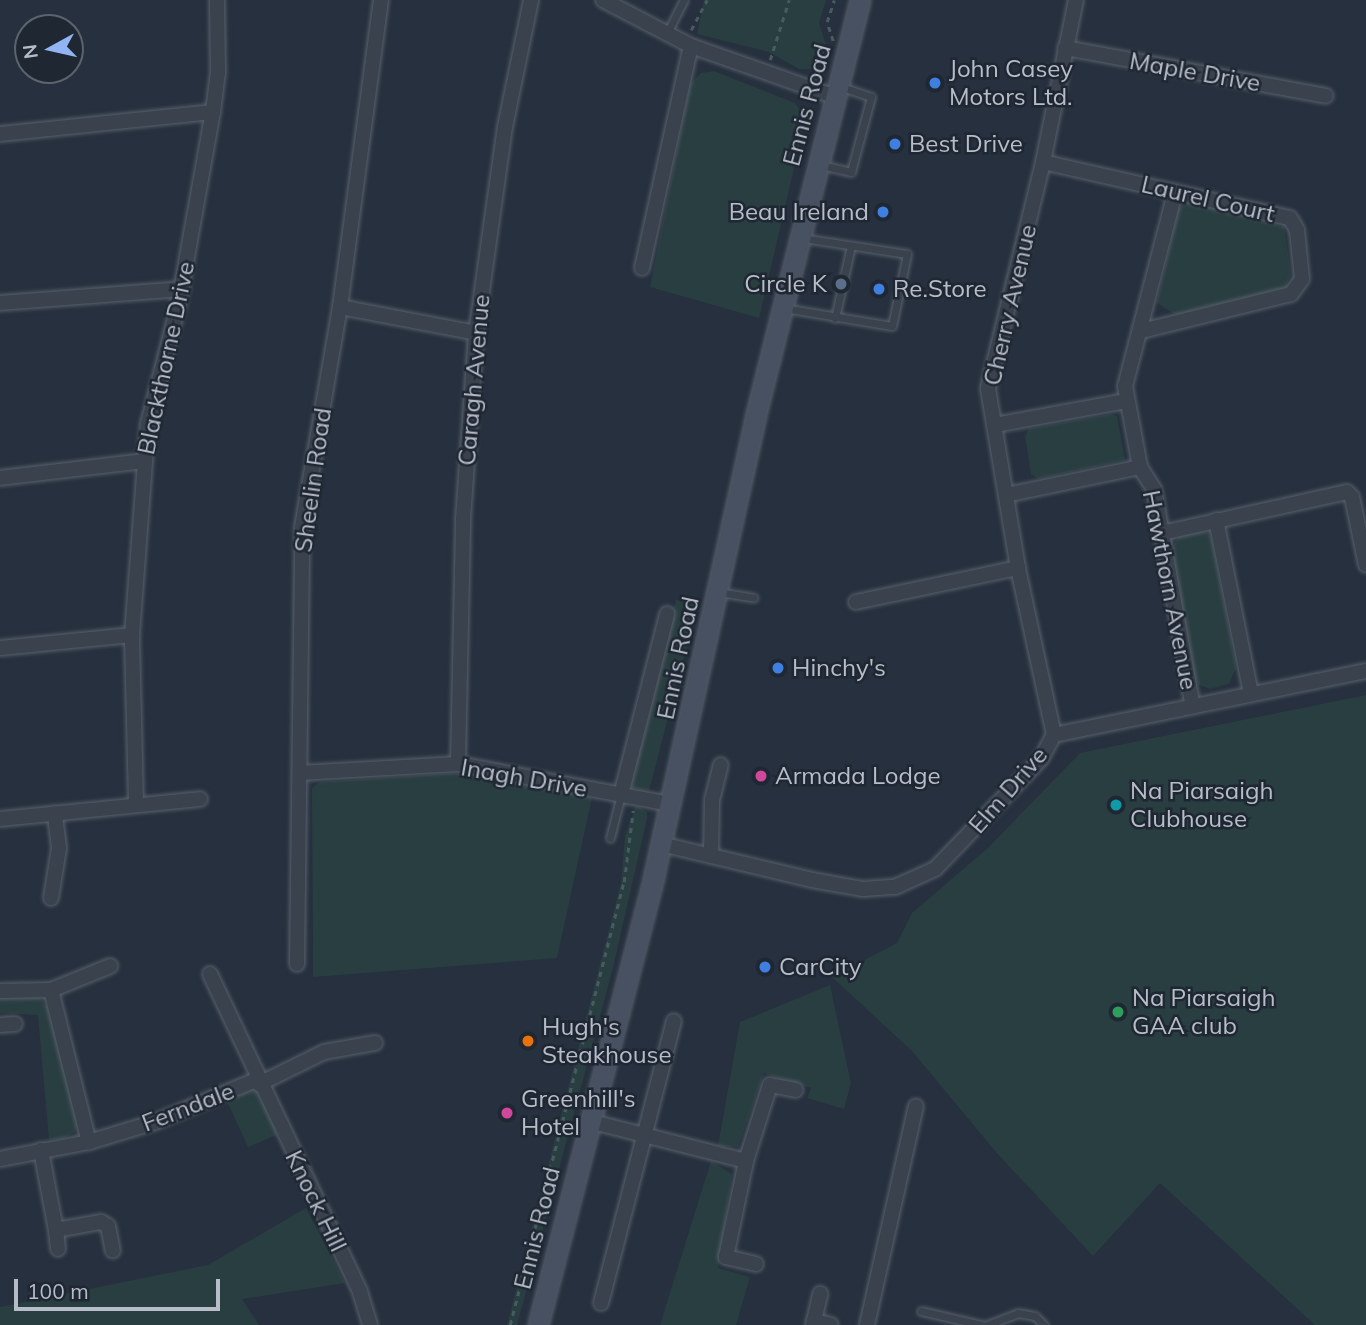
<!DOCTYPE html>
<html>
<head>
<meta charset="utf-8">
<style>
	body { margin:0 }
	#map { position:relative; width:1366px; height:1325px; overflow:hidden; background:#26303e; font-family:Mulish,sans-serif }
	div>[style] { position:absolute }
	.green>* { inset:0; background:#293e40 }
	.path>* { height:2.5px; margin-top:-1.25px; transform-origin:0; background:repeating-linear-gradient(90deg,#485b5e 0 5px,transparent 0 10px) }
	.roads { filter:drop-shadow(0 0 2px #58606c) drop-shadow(0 0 2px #58606c) }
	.service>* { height:7px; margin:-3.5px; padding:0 3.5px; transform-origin:3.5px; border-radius:3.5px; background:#3a424e }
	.minor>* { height:14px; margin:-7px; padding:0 7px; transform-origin:7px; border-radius:7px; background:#3a424e }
	.secondary>* { height:19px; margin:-9.5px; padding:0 9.5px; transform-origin:9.5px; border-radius:9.5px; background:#485161 }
	.dots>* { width:19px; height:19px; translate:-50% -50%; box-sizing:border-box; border:4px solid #1f2733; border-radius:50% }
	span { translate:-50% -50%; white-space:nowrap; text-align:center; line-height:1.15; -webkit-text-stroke:5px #1f2733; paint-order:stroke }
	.poi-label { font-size:24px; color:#b6bdc9 }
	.left { translate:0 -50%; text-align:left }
	.right { translate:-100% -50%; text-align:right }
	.street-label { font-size:24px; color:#b6bdc9 }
	.north { position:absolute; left:14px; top:14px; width:70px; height:70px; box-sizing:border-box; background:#1f2733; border:2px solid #5b636f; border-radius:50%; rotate:262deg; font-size:19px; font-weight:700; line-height:28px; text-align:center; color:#b6bdc9 }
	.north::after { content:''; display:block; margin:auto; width:24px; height:32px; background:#91b5f3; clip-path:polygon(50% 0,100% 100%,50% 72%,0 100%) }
	.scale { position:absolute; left:14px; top:1279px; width:206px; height:32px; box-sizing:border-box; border:4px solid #b6bdc9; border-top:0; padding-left:9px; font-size:21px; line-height:24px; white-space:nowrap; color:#b6bdc9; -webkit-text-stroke:5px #1f2733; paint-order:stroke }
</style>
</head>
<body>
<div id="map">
	<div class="green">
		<i style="clip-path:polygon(704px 0,826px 0,819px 23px,826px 45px,823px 58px,812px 69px,799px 69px,769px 52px,697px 34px)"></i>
		<i style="clip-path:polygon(714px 71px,795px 103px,802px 113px,804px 126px,759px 318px,650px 287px,690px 84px,701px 73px)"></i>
		<i style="clip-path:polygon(1189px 201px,1284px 227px,1291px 274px,1285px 288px,1176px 315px,1157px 303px,1178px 209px)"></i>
		<i style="clip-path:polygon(1111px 414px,1117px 416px,1125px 460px,1038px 479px,1031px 474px,1025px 436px,1028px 429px)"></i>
		<i style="clip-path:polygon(1201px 531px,1211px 535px,1236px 668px,1229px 684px,1210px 689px,1199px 685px,1193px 675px,1169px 552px,1179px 536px)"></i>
		<i style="clip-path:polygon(676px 600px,698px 602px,649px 791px,642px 790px,630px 787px)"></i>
		<i style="clip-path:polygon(1366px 695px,1366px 1325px,1315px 1325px,1160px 1183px,1093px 1256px,995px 1151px,912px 1051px,832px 977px,897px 943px,912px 913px,989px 847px,1080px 753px)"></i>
		<i style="clip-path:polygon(454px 773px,592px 798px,557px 958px,313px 977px,312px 788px,320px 782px)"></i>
		<i style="clip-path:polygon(636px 805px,647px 812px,647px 818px,613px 968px,517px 1325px,507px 1325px,621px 883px,625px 836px)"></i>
		<i style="clip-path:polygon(830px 985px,851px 1083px,844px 1109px,807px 1098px,811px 1088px,764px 1073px,738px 1147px,718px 1146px,740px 1022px)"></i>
		<i style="clip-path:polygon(38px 996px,48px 1008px,79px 1121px,75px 1132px,63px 1139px,49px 1140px,38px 1015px,0 1013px,0 997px)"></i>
		<i style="clip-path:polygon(245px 1088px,256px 1090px,279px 1134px,248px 1147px,226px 1099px)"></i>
		<i style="clip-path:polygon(711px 1161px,732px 1174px,718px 1268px,750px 1277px,736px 1325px,660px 1325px)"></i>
		<i style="clip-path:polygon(306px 1208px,345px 1283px,242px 1299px,259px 1325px,0 1325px,0 1307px,208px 1265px)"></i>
	</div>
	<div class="path">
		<i style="left:691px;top:30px;width:34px;rotate:-62deg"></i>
		<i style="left:833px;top:41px;width:20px;rotate:-108deg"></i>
		<i style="left:827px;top:22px;width:23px;rotate:-72deg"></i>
		<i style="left:770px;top:60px;width:63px;rotate:-72.4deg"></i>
		<i style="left:510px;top:1325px;width:457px;rotate:-75.6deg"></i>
		<i style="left:624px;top:882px;width:72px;rotate:-82.8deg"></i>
	</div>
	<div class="roads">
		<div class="service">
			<i style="left:667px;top:33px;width:37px;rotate:-63deg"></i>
			<i style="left:821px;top:165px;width:31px;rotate:13deg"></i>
			<i style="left:851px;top:172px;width:78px;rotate:-75.1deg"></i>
			<i style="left:871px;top:97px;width:34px;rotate:-161deg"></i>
			<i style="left:784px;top:308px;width:109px;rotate:9.5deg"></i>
			<i style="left:892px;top:326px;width:74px;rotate:-78.2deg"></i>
			<i style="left:907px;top:254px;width:105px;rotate:-171.3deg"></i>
			<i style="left:835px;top:318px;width:74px;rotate:-77.5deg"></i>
			<i style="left:718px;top:592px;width:36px;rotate:9deg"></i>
			<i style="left:610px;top:838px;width:44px;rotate:-75.7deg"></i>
			<i style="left:921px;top:1311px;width:63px;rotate:12.9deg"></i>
			<i style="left:987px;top:1325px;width:33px;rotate:-21deg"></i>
			<i style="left:1018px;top:1313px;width:17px;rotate:10deg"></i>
			<i style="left:1035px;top:1316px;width:13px;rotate:45deg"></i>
		</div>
		<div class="minor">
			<i style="left:603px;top:0;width:99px;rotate:27.6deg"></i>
			<i style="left:691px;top:46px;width:151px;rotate:19.4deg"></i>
			<i style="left:1065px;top:48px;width:265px;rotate:10.4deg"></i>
			<i style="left:0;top:134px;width:214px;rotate:-5.9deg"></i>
			<i style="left:1043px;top:162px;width:253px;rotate:12.8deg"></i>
			<i style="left:1290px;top:218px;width:14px;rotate:60deg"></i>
			<i style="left:1297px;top:230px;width:49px;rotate:84.2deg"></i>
			<i style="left:1302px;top:279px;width:19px;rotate:126deg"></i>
			<i style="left:1291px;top:294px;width:154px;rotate:166.1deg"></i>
			<i style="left:1175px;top:193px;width:199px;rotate:104.5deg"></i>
			<i style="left:1125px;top:386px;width:82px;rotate:79.5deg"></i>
			<i style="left:1140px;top:467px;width:26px;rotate:58deg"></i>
			<i style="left:1154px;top:489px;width:217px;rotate:79.9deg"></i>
			<i style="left:642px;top:268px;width:227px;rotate:-77.6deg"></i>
			<i style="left:0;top:303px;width:183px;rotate:-4.4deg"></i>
			<i style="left:340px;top:307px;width:138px;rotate:10.8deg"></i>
			<i style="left:995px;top:425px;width:133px;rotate:-10.4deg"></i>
			<i style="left:0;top:478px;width:145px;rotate:-6.7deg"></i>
			<i style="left:1006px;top:495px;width:137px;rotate:-11.8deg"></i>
			<i style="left:1216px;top:520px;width:177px;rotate:78.6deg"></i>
			<i style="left:1162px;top:533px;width:189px;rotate:-12.5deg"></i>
			<i style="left:1347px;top:492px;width:7px;rotate:45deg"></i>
			<i style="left:1352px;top:497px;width:69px;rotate:78.4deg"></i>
			<i style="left:856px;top:602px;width:166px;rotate:-11.9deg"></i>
			<i style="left:0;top:648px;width:133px;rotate:-5.6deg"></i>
			<i style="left:1054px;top:735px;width:171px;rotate:-102.2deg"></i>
			<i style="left:1018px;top:568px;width:182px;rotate:-99.5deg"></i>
			<i style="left:988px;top:388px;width:233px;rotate:-76.3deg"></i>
			<i style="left:1043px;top:162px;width:165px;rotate:-78.5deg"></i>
			<i style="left:458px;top:764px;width:245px;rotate:-88.8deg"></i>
			<i style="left:463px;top:519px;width:186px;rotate:-86deg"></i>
			<i style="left:476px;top:333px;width:208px;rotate:-82deg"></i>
			<i style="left:505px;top:127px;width:130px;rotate:-78.4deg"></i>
			<i style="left:300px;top:773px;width:158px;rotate:-3.3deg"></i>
			<i style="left:458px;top:764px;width:215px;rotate:10.7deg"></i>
			<i style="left:621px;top:795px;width:187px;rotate:-75.7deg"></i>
			<i style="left:136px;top:802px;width:167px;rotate:-91.4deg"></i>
			<i style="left:132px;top:635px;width:212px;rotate:-85.7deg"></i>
			<i style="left:148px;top:424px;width:126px;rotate:-75.7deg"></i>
			<i style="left:179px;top:302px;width:193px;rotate:-79.9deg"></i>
			<i style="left:213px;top:112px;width:39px;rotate:-83deg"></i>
			<i style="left:218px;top:73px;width:73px;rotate:-90.8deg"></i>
			<i style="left:0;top:819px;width:201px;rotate:-5.7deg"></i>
			<i style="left:661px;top:844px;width:155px;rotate:13.4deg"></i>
			<i style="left:812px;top:880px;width:52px;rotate:10deg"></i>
			<i style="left:863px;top:889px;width:32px;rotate:-4deg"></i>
			<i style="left:895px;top:887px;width:44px;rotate:-24.2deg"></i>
			<i style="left:935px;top:869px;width:153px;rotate:-46.1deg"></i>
			<i style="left:1041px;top:759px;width:27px;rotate:-62deg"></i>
			<i style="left:1054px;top:735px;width:318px;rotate:-11.6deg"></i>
			<i style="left:711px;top:856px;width:56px;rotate:-89deg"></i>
			<i style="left:712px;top:800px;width:36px;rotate:-76deg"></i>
			<i style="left:51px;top:898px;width:51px;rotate:-80.9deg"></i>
			<i style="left:59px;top:848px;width:35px;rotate:-97deg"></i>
			<i style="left:297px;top:964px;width:437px;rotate:-89.3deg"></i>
			<i style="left:302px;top:527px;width:223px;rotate:-80.2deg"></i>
			<i style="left:340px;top:307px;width:310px;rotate:-82.4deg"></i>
			<i style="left:210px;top:974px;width:352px;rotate:64.7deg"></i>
			<i style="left:360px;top:1292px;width:34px;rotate:73deg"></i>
			<i style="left:51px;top:990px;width:64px;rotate:-22.1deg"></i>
			<i style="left:0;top:991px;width:51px;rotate:-1.1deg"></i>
			<i style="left:51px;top:990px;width:157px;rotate:76deg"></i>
			<i style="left:0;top:1025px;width:15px;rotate:-4deg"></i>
			<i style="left:259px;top:1084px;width:72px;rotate:-26.2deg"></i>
			<i style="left:324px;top:1052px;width:52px;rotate:-10deg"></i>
			<i style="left:589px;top:1121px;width:162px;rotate:14.3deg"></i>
			<i style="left:41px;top:1150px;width:81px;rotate:79.4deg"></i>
			<i style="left:56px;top:1230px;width:46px;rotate:-10.1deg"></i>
			<i style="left:101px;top:1222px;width:8px;rotate:30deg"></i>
			<i style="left:108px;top:1226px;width:25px;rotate:79deg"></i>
			<i style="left:0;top:1159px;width:91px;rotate:-10.8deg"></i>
			<i style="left:89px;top:1142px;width:69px;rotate:-16.9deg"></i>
			<i style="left:155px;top:1122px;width:109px;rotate:-22.6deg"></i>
			<i style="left:56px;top:1230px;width:19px;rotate:84deg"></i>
			<i style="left:756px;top:1264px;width:31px;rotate:-167deg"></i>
			<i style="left:726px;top:1257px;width:98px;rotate:-78.2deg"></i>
			<i style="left:746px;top:1161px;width:80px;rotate:-72.5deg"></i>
			<i style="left:770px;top:1085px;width:26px;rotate:11deg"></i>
			<i style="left:601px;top:1303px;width:291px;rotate:-75.5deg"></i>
			<i style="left:814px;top:1321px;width:28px;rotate:-77deg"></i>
			<i style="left:813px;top:1325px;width:4px;rotate:-76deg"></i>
			<i style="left:814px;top:1321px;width:17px;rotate:13deg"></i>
			<i style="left:867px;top:1325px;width:224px;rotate:-77.4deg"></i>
		</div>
		<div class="secondary">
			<i style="left:538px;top:1325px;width:465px;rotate:-75.5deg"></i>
			<i style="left:654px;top:875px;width:468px;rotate:-77.5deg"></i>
			<i style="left:755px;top:418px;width:431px;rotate:-75.9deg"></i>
		</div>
	</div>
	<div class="dots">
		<i style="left:935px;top:83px;background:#3f7fe0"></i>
		<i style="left:895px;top:144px;background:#3f7fe0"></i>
		<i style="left:883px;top:212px;background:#3f7fe0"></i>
		<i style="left:841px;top:284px;background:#5c6f8a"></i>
		<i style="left:879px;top:289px;background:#3f7fe0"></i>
		<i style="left:778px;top:668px;background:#3f7fe0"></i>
		<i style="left:761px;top:776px;background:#d1479c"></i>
		<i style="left:1116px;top:805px;background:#0f9aa8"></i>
		<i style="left:765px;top:967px;background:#3f7fe0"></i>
		<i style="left:1118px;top:1012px;background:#2e9e5b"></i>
		<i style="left:528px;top:1041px;background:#e8710a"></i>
		<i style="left:507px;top:1113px;background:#d1479c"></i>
	</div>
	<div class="poi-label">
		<span class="left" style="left:949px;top:83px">John Casey<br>Motors Ltd.</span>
		<span class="left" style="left:909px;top:144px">Best Drive</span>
		<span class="right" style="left:869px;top:212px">Beau Ireland</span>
		<span class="right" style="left:827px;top:284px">Circle K</span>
		<span class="left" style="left:893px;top:289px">Re.Store</span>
		<span class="left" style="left:792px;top:668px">Hinchy's</span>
		<span class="left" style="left:775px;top:776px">Armada Lodge</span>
		<span class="left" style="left:1130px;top:805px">Na Piarsaigh<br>Clubhouse</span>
		<span class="left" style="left:779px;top:967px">CarCity</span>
		<span class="left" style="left:1132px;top:1012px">Na Piarsaigh<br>GAA club</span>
		<span class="left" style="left:542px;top:1041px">Hugh's<br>Steakhouse</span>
		<span class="left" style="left:521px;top:1113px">Greenhill's<br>Hotel</span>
	</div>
	<div class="street-label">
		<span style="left:1195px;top:72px;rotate:10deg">Maple Drive</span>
		<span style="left:807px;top:105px;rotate:-75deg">Ennis Road</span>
		<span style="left:1208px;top:199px;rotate:13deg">Laurel Court</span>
		<span style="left:1010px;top:305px;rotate:-77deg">Cherry Avenue</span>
		<span style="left:166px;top:358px;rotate:-78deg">Blackthorne Drive</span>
		<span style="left:474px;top:380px;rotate:-85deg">Caragh Avenue</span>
		<span style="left:313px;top:480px;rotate:-82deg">Sheelin Road</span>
		<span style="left:1170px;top:590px;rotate:79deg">Hawthorn Avenue</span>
		<span style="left:678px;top:658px;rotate:-78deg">Ennis Road</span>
		<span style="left:524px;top:778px;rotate:10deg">Inagh Drive</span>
		<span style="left:1008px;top:790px;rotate:-49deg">Elm Drive</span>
		<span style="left:188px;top:1107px;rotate:-21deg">Ferndale</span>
		<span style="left:316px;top:1201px;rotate:64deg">Knock Hill</span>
		<span style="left:537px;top:1228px;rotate:-76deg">Ennis Road</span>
	</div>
	<div class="north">N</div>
	<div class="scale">100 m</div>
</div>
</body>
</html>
